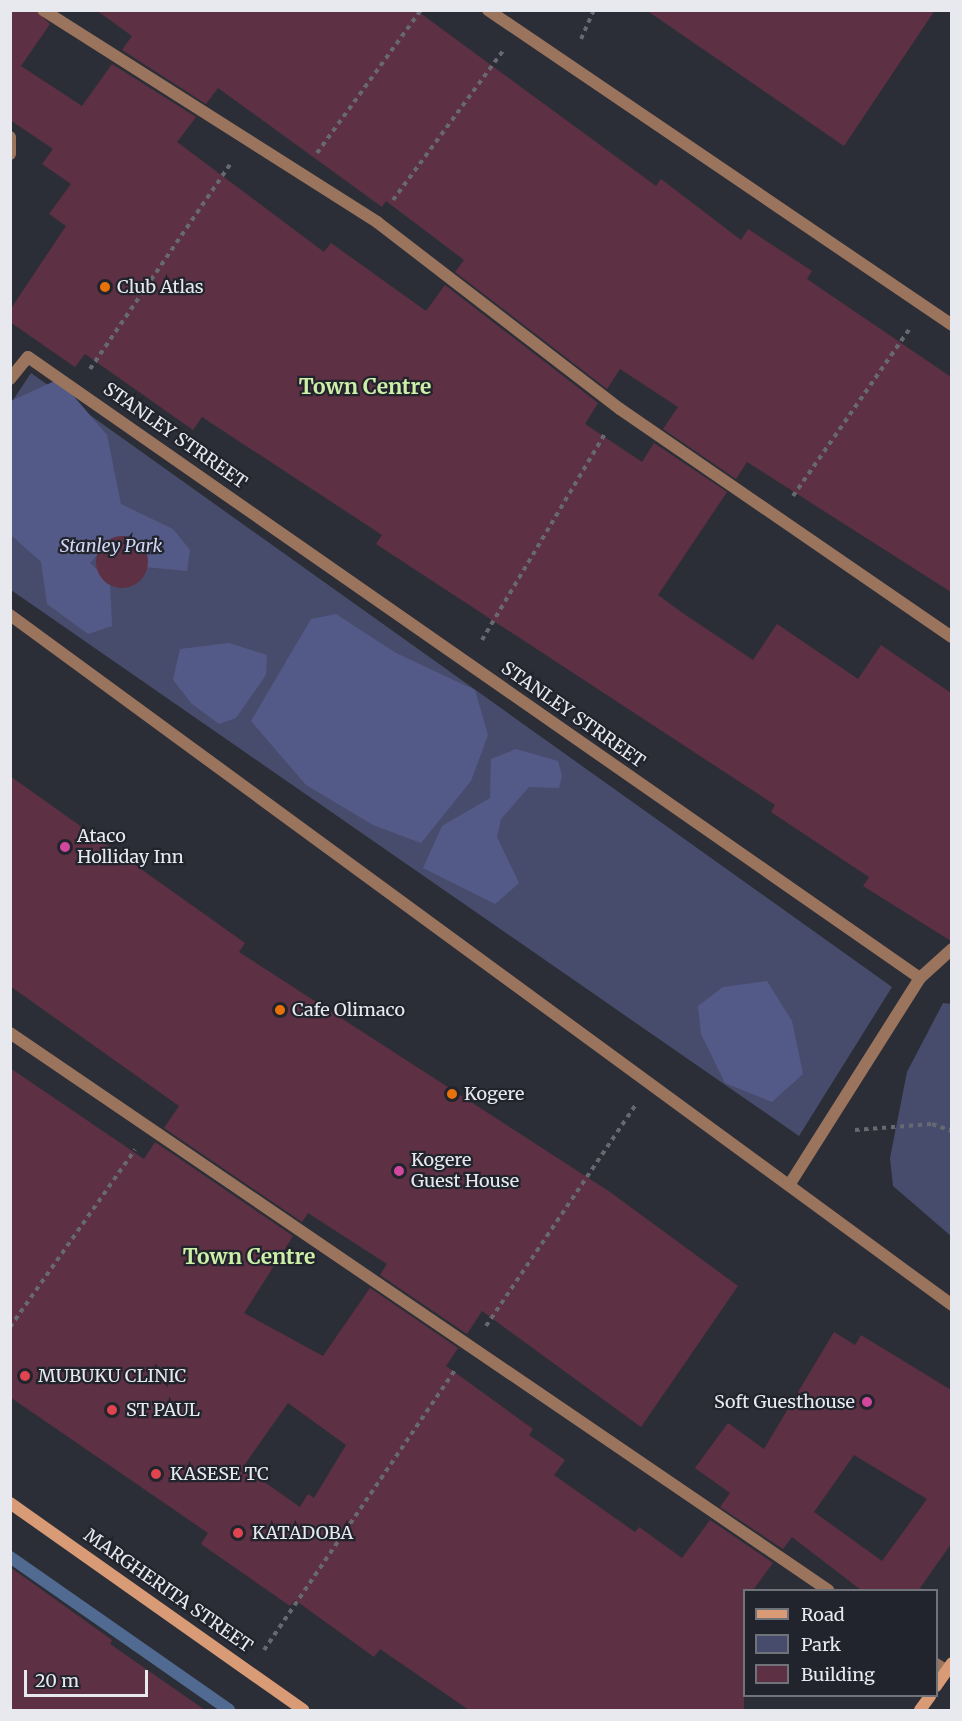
<!DOCTYPE html>
<html>
<head>
<meta charset="utf-8">
<style>
	body { margin:0 }
	#map { position:relative; width:962px; height:1721px; overflow:hidden; background:#2c2e37; font-family:Merriweather,serif }
	div>[style] { position:absolute }
	.green>* { inset:0; background:#474c6c }
	.forest>* { inset:0; background:#545a87 }
	.stream>* { height:12px; margin:-6px; padding:0 6px; transform-origin:6px; border-radius:6px; background:#506a92 }
	.building>* { inset:0; background:#5e3044 }
	.round { border-radius:50% }
	.path>* { height:4px; margin-top:-2px; transform-origin:0; background:repeating-linear-gradient(90deg,#676971 0 4.5px,transparent 0 9px) }
	.lane>* { height:12px; margin:-6px; padding:0 6px; transform-origin:6px; border-radius:6px; background:#9a745d }
	.street>* { height:12px; margin:-6px; padding:0 6px; transform-origin:6px; border-radius:6px; background:#9a745d }
	.secondary>* { height:12px; margin:-6px; padding:0 6px; transform-origin:6px; border-radius:6px; background:#d89b75 }
	.dots>* { width:16px; height:16px; translate:-50% -50%; box-sizing:border-box; border:3px solid #22242d; border-radius:50% }
	span { translate:-50% -50%; white-space:nowrap; text-align:center; line-height:1.15; -webkit-text-stroke:4.5px #22242d; paint-order:stroke }
	.poi-label { font-size:18px; color:#e7e9ef }
	.left { translate:0 -50%; text-align:left }
	.right { translate:-100% -50%; text-align:right }
	.street-label { font-size:18px; color:#e7e9ef }
	.park-label { font-size:18px; color:#d1d7f4; font-style:italic }
	.quarter-label { font-size:21px; color:#ceefa7; font-weight:700 }
	.frame { position:absolute; inset:0; border:12px solid #e7e9ef; pointer-events:none }
	.legend { position:absolute; left:743px; top:1589px; width:195px; height:108px; box-sizing:border-box; background:#22242d; border:2px solid #71737b; margin:0; padding:8px 10px; list-style:none; font-size:18px; color:#e7e9ef }
	.legend li { display:flex; align-items:center; gap:12px; height:30px }
	.legend b { width:30px; border:2px solid #71737b }
	.scale { position:absolute; left:24px; top:1670px; width:124px; height:27px; box-sizing:border-box; border:3px solid #e7e9ef; border-top:0; padding-left:8px; font-size:18px; line-height:21px; white-space:nowrap; color:#e7e9ef; -webkit-text-stroke:4px #22242d; paint-order:stroke }
</style>
</head>
<body>
<div id="map">
	<div class="green">
		<i style="clip-path:polygon(31px 373px,892px 987px,799px 1136px,11px 590px,11px 403px)"></i>
		<i style="clip-path:polygon(943px 1003px,952px 1004px,951px 1236px,893px 1186px,890px 1158px,907px 1072px)"></i>
	</div>
	<div class="forest">
		<i style="clip-path:polygon(59px 379px,107px 435px,121px 504px,173px 529px,190px 550px,187px 571px,134px 566px,101px 551px,90px 563px,110px 582px,112px 626px,88px 634px,47px 604px,41px 562px,11px 535px,11px 401px)"></i>
		<i style="clip-path:polygon(336px 614px,396px 653px,475px 690px,488px 735px,471px 781px,421px 843px,373px 825px,306px 785px,251px 721px,311px 619px)"></i>
		<i style="clip-path:polygon(229px 643px,267px 655px,266px 675px,236px 718px,219px 724px,192px 704px,173px 680px,180px 649px)"></i>
		<i style="clip-path:polygon(516px 749px,558px 761px,562px 776px,559px 788px,529px 787px,501px 819px,497px 837px,519px 883px,495px 904px,423px 868px,442px 826px,490px 798px,491px 759px)"></i>
		<i style="clip-path:polygon(767px 981px,792px 1021px,803px 1074px,772px 1102px,725px 1083px,701px 1034px,698px 1006px,723px 987px)"></i>
	</div>
	<div class="stream">
		<i style="left:10px;top:1557px;width:267px;rotate:34.9deg"></i>
	</div>
	<div class="building">
		<i style="clip-path:polygon(10px 10px,35px 10px,50px 24px,21px 66px,82px 106px,112px 64px,196px 117px,177px 142px,324px 252px,331px 243px,426px 311px,445px 285px,598px 403px,585px 424px,642px 462px,654px 443px,727px 492px,658px 595px,684px 614px,753px 660px,777px 624px,858px 679px,881px 645px,951px 693px,951px 941px,863px 886px,869px 877px,771px 812px,775px 805px,376px 544px,382px 535px,202px 417px,193px 430px,85px 354px,75px 367px,10px 322px,10px 310px,66px 226px,49px 214px,71px 184px,42px 164px,53px 149px,10px 120px)"></i>
		<i style="clip-path:polygon(96px 10px,416px 10px,656px 186px,661px 179px,741px 240px,748px 229px,812px 271px,807px 279px,951px 377px,951px 592px,747px 462px,736px 479px,663px 429px,678px 407px,620px 369px,607px 389px,455px 272px,464px 260px,386px 201px,382px 207px,218px 88px,206px 104px,122px 50px,132px 36px)"></i>
		<i style="clip-path:polygon(646px 10px,935px 10px,844px 146px)"></i>
		<i class="round" style="left:96px;top:536px;width:52px;height:52px"></i>
		<i style="clip-path:polygon(10px 776px,245px 943px,239px 952px,610px 1192px,738px 1286px,641px 1427px,482px 1311px,467px 1334px,380px 1275px,387px 1264px,308px 1213px,302px 1222px,164px 1128px,179px 1106px,10px 986px)"></i>
		<i style="clip-path:polygon(evenodd,10px 1068px,144px 1159px,155px 1142px,293px 1236px,244px 1313px,323px 1356px,370px 1288px,458px 1348px,446px 1366px,533px 1429px,529px 1435px,565px 1460px,554px 1475px,635px 1532px,639px 1527px,682px 1558px,710px 1520px,773px 1563px,753px 1590px,744px 1590px,744px 1710px,469px 1710px,380px 1649px,374px 1657px,295px 1600px,290px 1606px,201px 1544px,208px 1533px,10px 1397px,10px 1068px,288px 1403px,346px 1445px,314px 1498px,308px 1494px,300px 1507px,243px 1467px,288px 1403px)"></i>
		<i style="clip-path:polygon(evenodd,834px 1332px,855px 1345px,861px 1335px,951px 1390px,951px 1544px,920px 1588px,924px 1590px,861px 1590px,792px 1537px,783px 1549px,720px 1507px,730px 1493px,695px 1468px,728px 1423px,764px 1449px,834px 1332px,854px 1455px,927px 1499px,882px 1561px,814px 1512px,854px 1455px)"></i>
		<i style="clip-path:polygon(10px 1567px,112px 1640px,110px 1644px,205px 1710px,10px 1710px)"></i>
	</div>
	<div class="path">
		<i style="left:581px;top:39px;width:32px;rotate:-66deg"></i>
		<i style="left:317px;top:153px;width:177px;rotate:-54deg"></i>
		<i style="left:393px;top:200px;width:185px;rotate:-53.6deg"></i>
		<i style="left:90px;top:369px;width:251px;rotate:-55.6deg"></i>
		<i style="left:793px;top:496px;width:203px;rotate:-55.1deg"></i>
		<i style="left:482px;top:640px;width:242px;rotate:-59.2deg"></i>
		<i style="left:855px;top:1130px;width:77px;rotate:-4.5deg"></i>
		<i style="left:932px;top:1124px;width:21px;rotate:19deg"></i>
		<i style="left:486px;top:1326px;width:266px;rotate:-55.9deg"></i>
		<i style="left:10px;top:1327px;width:217px;rotate:-54.8deg"></i>
		<i style="left:264px;top:1650px;width:340px;rotate:-55.7deg"></i>
	</div>
	<div class="lane">
		<i style="left:10px;top:137px;width:17px;rotate:90deg"></i>
	</div>
	<div class="street">
		<i style="left:43px;top:10px;width:396px;rotate:32.4deg"></i>
		<i style="left:377px;top:222px;width:307px;rotate:37.6deg"></i>
		<i style="left:620px;top:409px;width:403px;rotate:34.5deg"></i>
		<i style="left:488px;top:10px;width:561px;rotate:34.17deg"></i>
		<i style="left:10px;top:379px;width:28px;rotate:-51deg"></i>
		<i style="left:28px;top:357px;width:1087px;rotate:34.85deg"></i>
		<i style="left:920px;top:978px;width:245px;rotate:122.3deg"></i>
		<i style="left:10px;top:615px;width:1168px;rotate:36.22deg"></i>
		<i style="left:920px;top:978px;width:43px;rotate:-42.2deg"></i>
		<i style="left:10px;top:1033px;width:990px;rotate:34.25deg"></i>
		<i style="left:936px;top:1664px;width:13px;rotate:32deg"></i>
	</div>
	<div class="secondary">
		<i style="left:10px;top:1503px;width:359px;rotate:35.2deg"></i>
		<i style="left:936px;top:1686px;width:28px;rotate:-55deg"></i>
		<i style="left:920px;top:1710px;width:17px;rotate:-54deg"></i>
	</div>
	<div class="dots">
		<i style="left:105px;top:287px;background:#e8710a"></i>
		<i style="left:65px;top:847px;background:#d1479c"></i>
		<i style="left:280px;top:1010px;background:#e8710a"></i>
		<i style="left:452px;top:1094px;background:#e8710a"></i>
		<i style="left:399px;top:1171px;background:#d1479c"></i>
		<i style="left:25px;top:1376px;background:#e0444e"></i>
		<i style="left:867px;top:1402px;background:#d1479c"></i>
		<i style="left:112px;top:1410px;background:#e0444e"></i>
		<i style="left:156px;top:1474px;background:#e0444e"></i>
		<i style="left:238px;top:1533px;background:#e0444e"></i>
	</div>
	<div class="poi-label">
		<span class="left" style="left:117px;top:287px">Club Atlas</span>
		<span class="left" style="left:77px;top:847px">Ataco<br>Holliday Inn</span>
		<span class="left" style="left:292px;top:1010px">Cafe Olimaco</span>
		<span class="left" style="left:464px;top:1094px">Kogere</span>
		<span class="left" style="left:411px;top:1171px">Kogere<br>Guest House</span>
		<span class="left" style="left:38px;top:1376px">MUBUKU CLINIC</span>
		<span class="right" style="left:855px;top:1402px">Soft Guesthouse</span>
		<span class="left" style="left:126px;top:1410px">ST PAUL</span>
		<span class="left" style="left:170px;top:1474px">KASESE TC</span>
		<span class="left" style="left:252px;top:1533px">KATADOBA</span>
	</div>
	<div class="street-label">
		<span style="left:175px;top:436px;rotate:35deg">STANLEY STRREET</span>
		<span style="left:573px;top:715px;rotate:35deg">STANLEY STRREET</span>
		<span style="left:168px;top:1591px;rotate:35deg">MARGHERITA STREET</span>
	</div>
	<div class="park-label">
		<span style="left:111px;top:546px">Stanley Park</span>
	</div>
	<div class="quarter-label">
		<span style="left:365px;top:387px">Town Centre</span>
		<span style="left:249px;top:1257px">Town Centre</span>
	</div>
	<div class="frame"></div>
	<ul class="legend">
	<li><b style="height:8px;background:#d89b75"></b>Road</li>
	<li><b style="height:16px;background:#474c6c"></b>Park</li>
	<li><b style="height:16px;background:#5e3044"></b>Building</li>
	</ul>
	<div class="scale">20 m</div>
</div>
</body>
</html>
